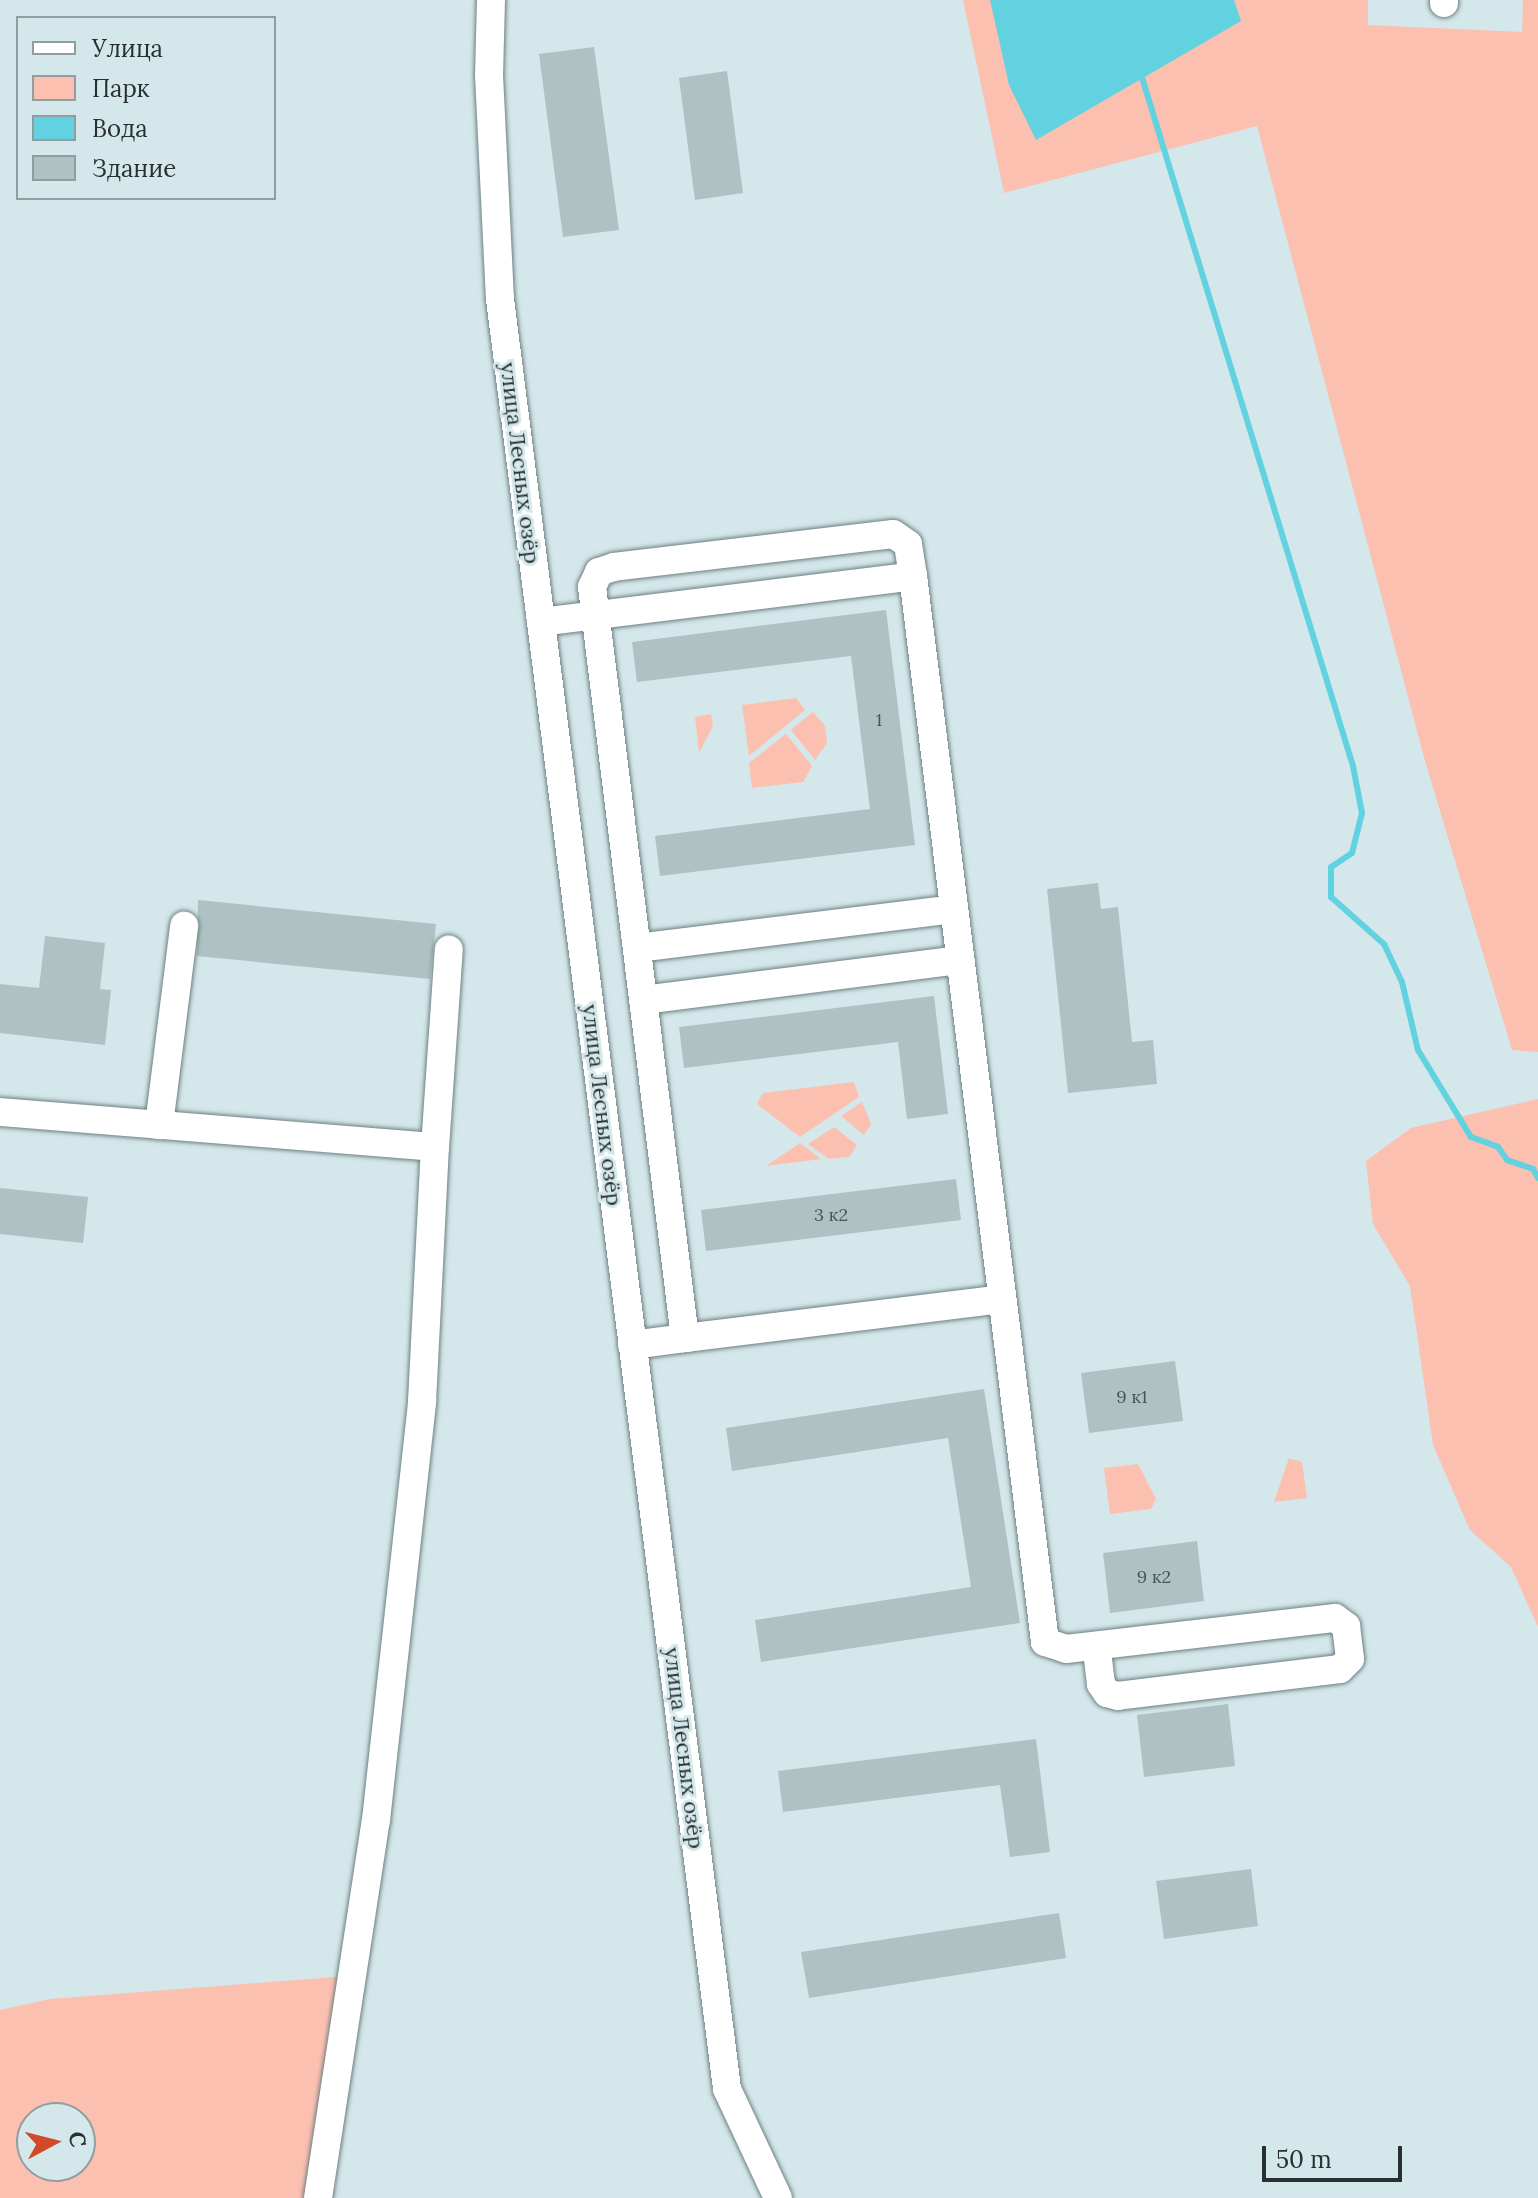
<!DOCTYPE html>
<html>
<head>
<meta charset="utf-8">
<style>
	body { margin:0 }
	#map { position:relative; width:1538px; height:2198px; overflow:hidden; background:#d4e7ea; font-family:Lora,serif }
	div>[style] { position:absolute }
	.green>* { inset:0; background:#fcc0b1 }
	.water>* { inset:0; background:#62d2e1 }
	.stream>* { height:6px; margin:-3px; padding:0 3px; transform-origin:3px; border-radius:3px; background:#62d2e1 }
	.building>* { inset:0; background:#aec2c4 }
	.roads { filter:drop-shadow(0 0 2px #6e8083) drop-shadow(0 0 2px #6e8083) }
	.minor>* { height:28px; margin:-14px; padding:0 14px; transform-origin:14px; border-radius:14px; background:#fff }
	span { translate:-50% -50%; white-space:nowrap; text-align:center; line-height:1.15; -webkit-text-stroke:6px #d4e7ea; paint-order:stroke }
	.number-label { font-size:18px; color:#4a5456 }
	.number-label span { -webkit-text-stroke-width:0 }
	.street-label { font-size:22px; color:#293031 }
	.legend { position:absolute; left:16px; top:16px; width:260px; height:184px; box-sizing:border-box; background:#d4e7ea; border:2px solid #909ea0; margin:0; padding:10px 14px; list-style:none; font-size:24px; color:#293031 }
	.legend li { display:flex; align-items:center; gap:16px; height:40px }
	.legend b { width:40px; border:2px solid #909ea0 }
	.north { position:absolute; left:16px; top:2102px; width:80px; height:80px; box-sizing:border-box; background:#d4e7ea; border:2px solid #909ea0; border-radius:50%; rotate:83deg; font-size:22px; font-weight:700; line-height:32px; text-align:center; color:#293031 }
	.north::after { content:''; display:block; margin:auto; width:28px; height:36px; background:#d24828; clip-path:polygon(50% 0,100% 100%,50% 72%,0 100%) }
	.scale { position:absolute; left:1262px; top:2146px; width:140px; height:36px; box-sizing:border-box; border:4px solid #293031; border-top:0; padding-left:10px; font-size:24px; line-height:28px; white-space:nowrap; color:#293031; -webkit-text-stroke:6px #d4e7ea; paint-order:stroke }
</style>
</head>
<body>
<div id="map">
	<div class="green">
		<i style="clip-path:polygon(963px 0,1368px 0,1368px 25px,1522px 32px,1523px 0,1538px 0,1538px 1052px,1512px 1050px,1425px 761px,1257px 126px,1004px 193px)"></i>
		<i style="clip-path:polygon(796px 698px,805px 710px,749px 756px,742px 705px)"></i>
		<i style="clip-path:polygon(813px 712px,825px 726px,827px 743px,815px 760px,791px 730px)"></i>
		<i style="clip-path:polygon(711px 714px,713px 726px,699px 753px,695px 717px)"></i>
		<i style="clip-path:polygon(786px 734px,812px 766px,803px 782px,752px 788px,749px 763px)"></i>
		<i style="clip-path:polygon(854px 1082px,859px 1097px,800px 1137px,757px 1104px,763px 1093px)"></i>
		<i style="clip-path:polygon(1538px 1099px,1538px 1627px,1511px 1567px,1470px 1530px,1433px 1445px,1410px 1286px,1373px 1224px,1366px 1161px,1411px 1128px)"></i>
		<i style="clip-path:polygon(862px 1102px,871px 1124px,864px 1135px,841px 1116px)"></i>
		<i style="clip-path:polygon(834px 1127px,857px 1145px,849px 1157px,829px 1159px,808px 1144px)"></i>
		<i style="clip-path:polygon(800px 1143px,821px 1159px,766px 1166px)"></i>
		<i style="clip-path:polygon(1289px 1458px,1302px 1462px,1307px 1498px,1274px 1502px)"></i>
		<i style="clip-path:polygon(1138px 1464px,1156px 1499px,1151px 1509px,1110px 1514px,1104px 1468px)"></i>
		<i style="clip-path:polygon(evenodd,361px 1975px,328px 2198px,0 2198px,0 2010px,50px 1999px,361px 1975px,32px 2118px,80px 2118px,80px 2166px,32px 2166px,32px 2118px)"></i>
	</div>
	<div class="water">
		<i style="clip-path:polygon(990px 0,1234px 0,1241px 21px,1036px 140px,1009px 85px)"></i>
	</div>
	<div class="stream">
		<i style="left:1140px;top:71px;width:727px;rotate:72.96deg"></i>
		<i style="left:1353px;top:766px;width:48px;rotate:79.2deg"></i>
		<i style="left:1362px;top:813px;width:41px;rotate:104deg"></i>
		<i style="left:1352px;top:853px;width:25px;rotate:146deg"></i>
		<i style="left:1331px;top:867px;width:30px;rotate:90deg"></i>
		<i style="left:1331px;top:897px;width:71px;rotate:41.6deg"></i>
		<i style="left:1384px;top:944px;width:42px;rotate:64.7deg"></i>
		<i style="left:1402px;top:982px;width:70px;rotate:76.8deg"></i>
		<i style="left:1418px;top:1050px;width:102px;rotate:58.7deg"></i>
		<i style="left:1471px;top:1137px;width:29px;rotate:20deg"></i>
		<i style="left:1498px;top:1147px;width:16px;rotate:55deg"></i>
		<i style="left:1507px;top:1160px;width:28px;rotate:19deg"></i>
		<i style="left:1533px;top:1169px;width:10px;rotate:61deg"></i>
	</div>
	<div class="building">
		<i style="clip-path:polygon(594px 47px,619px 230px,563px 237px,539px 54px)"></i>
		<i style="clip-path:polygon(727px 71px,743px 193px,695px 200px,679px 78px)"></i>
		<i style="clip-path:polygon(886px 610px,915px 845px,660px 876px,655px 836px,870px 809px,851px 656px,637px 682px,632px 642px)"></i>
		<i style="clip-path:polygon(1098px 883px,1101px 909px,1118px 907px,1132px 1042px,1153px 1040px,1157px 1084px,1068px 1093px,1047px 889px)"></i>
		<i style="clip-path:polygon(198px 900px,436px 924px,430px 979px,197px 956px)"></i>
		<i style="clip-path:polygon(45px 936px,105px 943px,100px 989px,111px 990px,105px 1045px,0 1033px,0 984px,39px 988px)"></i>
		<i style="clip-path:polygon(934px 996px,948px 1114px,907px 1119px,898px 1042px,684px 1068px,679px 1027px)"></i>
		<i style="clip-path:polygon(956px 1179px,961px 1220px,706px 1251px,701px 1210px)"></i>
		<i style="clip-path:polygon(0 1188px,88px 1197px,83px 1243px,0 1234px)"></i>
		<i style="clip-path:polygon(1175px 1361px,1183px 1421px,1089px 1433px,1081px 1373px)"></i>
		<i style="clip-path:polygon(984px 1389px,1020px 1623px,761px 1662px,755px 1620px,971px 1587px,948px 1438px,732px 1471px,726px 1428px)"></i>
		<i style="clip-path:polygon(1197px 1541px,1204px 1601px,1110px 1613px,1103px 1553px)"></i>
		<i style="clip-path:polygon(1228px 1704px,1235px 1766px,1144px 1777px,1137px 1715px)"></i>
		<i style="clip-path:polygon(1036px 1739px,1050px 1852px,1010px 1857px,1000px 1785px,783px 1812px,778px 1771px)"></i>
		<i style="clip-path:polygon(1251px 1869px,1258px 1926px,1164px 1939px,1156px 1881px)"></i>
		<i style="clip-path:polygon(1059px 1913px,1066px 1958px,809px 1998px,801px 1952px)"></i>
	</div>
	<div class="roads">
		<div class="minor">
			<i style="left:491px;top:0;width:75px;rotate:91.5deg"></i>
			<i style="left:489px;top:75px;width:224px;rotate:87.2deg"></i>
			<i style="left:500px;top:299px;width:1804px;rotate:82.77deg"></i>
			<i style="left:727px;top:2089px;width:120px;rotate:64.9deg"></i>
			<i style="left:1444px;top:3px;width:3px;rotate:-90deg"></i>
			<i style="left:913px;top:576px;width:32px;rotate:-99deg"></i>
			<i style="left:908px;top:544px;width:18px;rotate:-146deg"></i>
			<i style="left:893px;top:534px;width:281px;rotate:173.3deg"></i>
			<i style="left:614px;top:567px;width:16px;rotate:162deg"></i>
			<i style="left:599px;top:572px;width:17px;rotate:115deg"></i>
			<i style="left:592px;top:587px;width:757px;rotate:82.94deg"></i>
			<i style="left:685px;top:1338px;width:319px;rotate:-7deg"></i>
			<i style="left:541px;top:622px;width:375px;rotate:-7deg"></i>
			<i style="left:913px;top:576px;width:1074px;rotate:82.94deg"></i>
			<i style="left:1045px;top:1642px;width:22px;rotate:18deg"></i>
			<i style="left:1066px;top:1649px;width:271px;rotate:-6.6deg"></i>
			<i style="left:1335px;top:1618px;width:14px;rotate:36deg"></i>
			<i style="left:1346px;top:1626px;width:33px;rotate:83deg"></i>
			<i style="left:1350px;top:1659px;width:14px;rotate:135deg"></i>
			<i style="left:1340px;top:1669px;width:224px;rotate:173.1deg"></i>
			<i style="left:1118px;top:1696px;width:11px;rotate:-165deg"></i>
			<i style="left:1107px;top:1693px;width:11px;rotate:-124deg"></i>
			<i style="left:1101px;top:1684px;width:38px;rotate:-97deg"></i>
			<i style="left:637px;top:948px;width:319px;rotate:-7deg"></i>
			<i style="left:643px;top:1000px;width:320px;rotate:-7.2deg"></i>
			<i style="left:0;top:1112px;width:436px;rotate:4.6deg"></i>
			<i style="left:435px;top:1147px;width:198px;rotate:-86deg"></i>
			<i style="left:159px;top:1125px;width:201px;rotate:-82.8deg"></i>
			<i style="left:632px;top:1345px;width:53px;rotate:-7.5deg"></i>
			<i style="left:318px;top:2198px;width:382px;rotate:-81.3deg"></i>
			<i style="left:376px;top:1820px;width:421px;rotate:-83.7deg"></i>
			<i style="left:422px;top:1402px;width:255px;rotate:-87.1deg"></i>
		</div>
	</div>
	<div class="number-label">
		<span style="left:879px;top:720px">1</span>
		<span style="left:831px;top:1215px">3 к2</span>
		<span style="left:1132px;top:1397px">9 к1</span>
		<span style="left:1154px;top:1577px">9 к2</span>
	</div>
	<div class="street-label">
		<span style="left:520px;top:463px;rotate:83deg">улица Лесных озёр</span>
		<span style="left:602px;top:1105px;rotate:83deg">улица Лесных озёр</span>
		<span style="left:684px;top:1748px;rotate:83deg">улица Лесных озёр</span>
	</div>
	<ul class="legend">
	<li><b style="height:10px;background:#fff"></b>Улица</li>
	<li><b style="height:22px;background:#fcc0b1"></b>Парк</li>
	<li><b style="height:22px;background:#62d2e1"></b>Вода</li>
	<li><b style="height:22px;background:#aec2c4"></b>Здание</li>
	</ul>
	<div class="north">С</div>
	<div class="scale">50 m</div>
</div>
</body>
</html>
